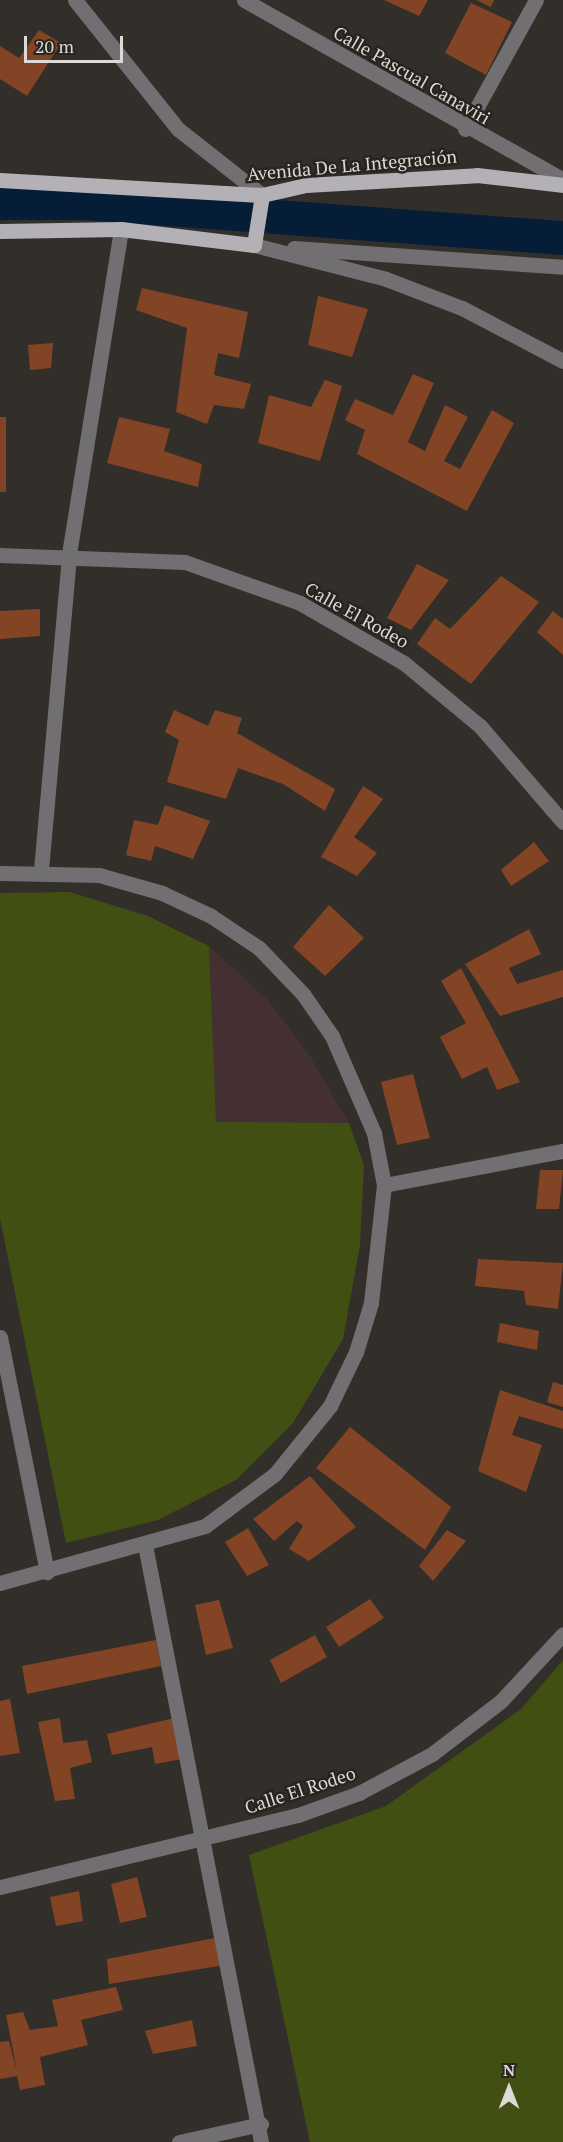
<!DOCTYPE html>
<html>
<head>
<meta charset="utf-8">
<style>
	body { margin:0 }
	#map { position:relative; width:563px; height:2142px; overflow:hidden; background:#322e29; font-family:"PT Serif",serif }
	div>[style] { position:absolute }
	.medical>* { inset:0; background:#443033 }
	.green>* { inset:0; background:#414f13 }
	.canal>* { height:34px; margin:-17px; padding:0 17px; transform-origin:17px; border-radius:17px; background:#051d36 }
	.building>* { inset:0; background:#824425 }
	.minor>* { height:15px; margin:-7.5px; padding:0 7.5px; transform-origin:7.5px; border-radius:7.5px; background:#716f72 }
	.major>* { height:15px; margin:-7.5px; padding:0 7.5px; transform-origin:7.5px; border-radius:7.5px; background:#b3b0b6 }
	span { translate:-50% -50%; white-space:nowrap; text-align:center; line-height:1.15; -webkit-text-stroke:5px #28241f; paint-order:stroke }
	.street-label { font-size:18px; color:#dddad6 }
	.north { position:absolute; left:479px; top:2058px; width:60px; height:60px; -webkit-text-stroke:4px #28241f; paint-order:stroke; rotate:0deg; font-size:16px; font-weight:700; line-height:24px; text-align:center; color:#dddad6 }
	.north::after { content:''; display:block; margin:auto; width:21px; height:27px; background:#dddad6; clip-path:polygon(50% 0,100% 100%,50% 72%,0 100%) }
	.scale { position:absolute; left:24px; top:36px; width:99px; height:27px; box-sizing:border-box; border:3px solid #dddad6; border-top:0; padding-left:8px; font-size:18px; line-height:21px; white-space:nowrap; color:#dddad6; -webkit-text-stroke:4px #28241f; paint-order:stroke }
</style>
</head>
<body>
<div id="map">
	<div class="medical">
		<i style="clip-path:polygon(209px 946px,268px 1000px,310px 1056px,349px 1123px,215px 1123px)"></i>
	</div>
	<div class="green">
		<i style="clip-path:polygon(69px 892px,148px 916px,209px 946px,216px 1122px,349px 1123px,364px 1165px,360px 1245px,343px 1339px,293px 1423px,236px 1480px,158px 1520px,66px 1543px,0 1219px,0 893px)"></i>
		<i style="clip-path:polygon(563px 1660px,563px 2142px,310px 2142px,249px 1855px,386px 1806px,521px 1709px)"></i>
	</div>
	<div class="canal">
		<i style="left:0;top:203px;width:85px"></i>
		<i style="left:85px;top:203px;width:479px;rotate:4.2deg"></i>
	</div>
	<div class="building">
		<i style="clip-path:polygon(384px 0,428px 0,419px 16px)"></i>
		<i style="clip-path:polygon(476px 0,494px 0,491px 7px)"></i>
		<i style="clip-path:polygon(471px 3px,512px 22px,486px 75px,445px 53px)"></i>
		<i style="clip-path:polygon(39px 30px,61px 43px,27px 96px,0 79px,0 46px,19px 58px)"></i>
		<i style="clip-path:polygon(142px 288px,248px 312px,239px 358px,218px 353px,214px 375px,251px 384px,244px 409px,214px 405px,207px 424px,176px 412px,187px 328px,136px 310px)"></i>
		<i style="clip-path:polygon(318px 296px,368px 309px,352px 357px,308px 345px)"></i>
		<i style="clip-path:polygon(53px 343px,51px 368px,30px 370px,28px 345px)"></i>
		<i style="clip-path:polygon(413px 374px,434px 383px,408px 442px,425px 451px,445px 405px,468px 417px,444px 461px,460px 469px,492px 410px,514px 423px,467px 511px,357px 454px,365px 430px,345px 420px,355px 399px,393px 415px)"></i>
		<i style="clip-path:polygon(325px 380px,342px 386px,320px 461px,258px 443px,269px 395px,311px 407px)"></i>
		<i style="clip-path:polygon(0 417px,6px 417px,6px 492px,0 492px)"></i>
		<i style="clip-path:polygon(119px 417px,170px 429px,164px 451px,202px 464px,198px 487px,107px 463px)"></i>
		<i style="clip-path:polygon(417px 564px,449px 580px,411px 630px,387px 618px)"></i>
		<i style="clip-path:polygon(501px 576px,539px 602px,471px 684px,417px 644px,435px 618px,450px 629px)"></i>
		<i style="clip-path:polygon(40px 609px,40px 636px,0 639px,0 611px)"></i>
		<i style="clip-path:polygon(553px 611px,563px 619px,563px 655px,537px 632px)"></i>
		<i style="clip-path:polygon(174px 710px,208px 726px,215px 710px,242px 718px,237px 733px,335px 789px,325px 811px,283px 784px,238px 768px,226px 799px,167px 782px,179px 740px,165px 732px)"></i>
		<i style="clip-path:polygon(363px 786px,383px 799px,354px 837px,377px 853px,357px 876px,321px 857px)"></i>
		<i style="clip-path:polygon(165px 805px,210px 821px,193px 859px,155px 846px,151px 861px,126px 855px,134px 820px,158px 825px)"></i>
		<i style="clip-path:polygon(534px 842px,549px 861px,511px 886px,501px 870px)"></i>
		<i style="clip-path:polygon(329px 905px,364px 938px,325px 976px,293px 947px)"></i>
		<i style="clip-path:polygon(529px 929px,541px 954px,509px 968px,517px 984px,563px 970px,563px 997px,500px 1016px,465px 964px)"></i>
		<i style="clip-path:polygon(461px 968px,520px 1082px,497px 1090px,487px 1067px,462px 1079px,440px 1037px,466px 1023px,441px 981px)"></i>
		<i style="clip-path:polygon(413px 1074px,430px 1138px,397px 1145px,381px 1082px)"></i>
		<i style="clip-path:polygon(540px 1170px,563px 1170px,559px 1209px,536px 1209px)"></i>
		<i style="clip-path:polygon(478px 1259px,563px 1263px,558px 1309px,526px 1305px,524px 1291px,475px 1286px)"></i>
		<i style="clip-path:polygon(500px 1323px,539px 1331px,537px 1350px,497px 1342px)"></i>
		<i style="clip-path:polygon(553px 1382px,563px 1385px,563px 1407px,547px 1402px)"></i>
		<i style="clip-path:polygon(500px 1390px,563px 1411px,563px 1429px,519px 1416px,512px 1435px,542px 1445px,526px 1492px,478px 1471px)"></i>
		<i style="clip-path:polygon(350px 1427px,451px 1507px,425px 1550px,316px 1468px)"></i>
		<i style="clip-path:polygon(310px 1476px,356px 1527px,309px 1561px,289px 1549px,303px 1526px,297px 1521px,274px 1541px,253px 1519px)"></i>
		<i style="clip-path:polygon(248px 1528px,269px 1565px,247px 1576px,225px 1542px)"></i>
		<i style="clip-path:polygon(447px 1530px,466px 1541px,433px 1581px,419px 1566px)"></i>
		<i style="clip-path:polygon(370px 1599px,384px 1618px,339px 1647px,326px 1627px)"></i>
		<i style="clip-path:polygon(219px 1600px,233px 1648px,206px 1655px,195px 1605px)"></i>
		<i style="clip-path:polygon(315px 1635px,327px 1657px,281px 1683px,270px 1660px)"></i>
		<i style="clip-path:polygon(156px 1640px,161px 1666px,27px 1694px,22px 1666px)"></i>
		<i style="clip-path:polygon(10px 1699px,20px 1753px,0 1756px,0 1701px)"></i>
		<i style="clip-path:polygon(60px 1718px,63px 1743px,87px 1740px,92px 1762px,70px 1768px,75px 1799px,55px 1801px,38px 1722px)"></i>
		<i style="clip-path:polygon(174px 1718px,182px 1759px,155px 1764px,152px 1747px,112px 1755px,107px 1734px)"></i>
		<i style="clip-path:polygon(137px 1877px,147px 1917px,120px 1923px,111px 1884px)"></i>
		<i style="clip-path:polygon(79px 1891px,83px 1921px,56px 1926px,50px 1897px)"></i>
		<i style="clip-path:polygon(220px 1937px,225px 1965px,109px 1984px,107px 1959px)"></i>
		<i style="clip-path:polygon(116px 1987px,123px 2010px,81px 2020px,88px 2045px,40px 2057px,45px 2085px,20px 2090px,17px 2076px,0 2079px,0 2042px,9px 2041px,17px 2071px,6px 2015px,23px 2012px,30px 2030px,58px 2026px,52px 2000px)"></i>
		<i style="clip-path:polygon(192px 2020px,197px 2046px,153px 2054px,145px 2031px)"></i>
	</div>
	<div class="minor">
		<i style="left:75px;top:0;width:165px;rotate:51.4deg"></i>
		<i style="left:178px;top:129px;width:107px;rotate:38.2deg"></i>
		<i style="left:244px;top:0;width:366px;rotate:29.4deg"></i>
		<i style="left:465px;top:129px;width:147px;rotate:-61.2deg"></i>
		<i style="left:254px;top:245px;width:136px;rotate:14.4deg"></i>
		<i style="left:386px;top:279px;width:81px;rotate:20.9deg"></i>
		<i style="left:462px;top:308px;width:114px;rotate:27.7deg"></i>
		<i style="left:294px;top:248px;width:270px;rotate:4deg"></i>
		<i style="left:0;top:555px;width:185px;rotate:2.2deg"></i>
		<i style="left:185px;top:562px;width:122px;rotate:19.6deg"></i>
		<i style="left:300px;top:603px;width:120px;rotate:30deg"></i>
		<i style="left:404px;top:663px;width:99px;rotate:39.7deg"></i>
		<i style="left:480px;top:726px;width:127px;rotate:49.2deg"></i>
		<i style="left:41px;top:870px;width:317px;rotate:-84.9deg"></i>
		<i style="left:69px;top:554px;width:329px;rotate:-80.9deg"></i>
		<i style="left:0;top:873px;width:99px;rotate:1.2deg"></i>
		<i style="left:99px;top:875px;width:66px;rotate:15.9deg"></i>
		<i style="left:162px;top:893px;width:54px;rotate:25.1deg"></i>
		<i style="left:211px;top:916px;width:58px;rotate:33.7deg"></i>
		<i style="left:259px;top:948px;width:64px;rotate:46.3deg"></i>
		<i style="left:303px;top:994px;width:51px;rotate:55.4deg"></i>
		<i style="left:332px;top:1036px;width:106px;rotate:66.6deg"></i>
		<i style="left:374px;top:1133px;width:53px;rotate:79.1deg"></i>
		<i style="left:384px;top:1185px;width:119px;rotate:96.3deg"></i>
		<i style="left:371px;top:1303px;width:51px;rotate:107deg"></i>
		<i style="left:356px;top:1352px;width:60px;rotate:115.7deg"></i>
		<i style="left:330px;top:1406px;width:87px;rotate:129deg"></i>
		<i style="left:275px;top:1474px;width:87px;rotate:143.4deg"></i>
		<i style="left:205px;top:1526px;width:213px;rotate:164.5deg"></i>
		<i style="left:384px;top:1185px;width:182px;rotate:-10.8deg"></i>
		<i style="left:0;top:1337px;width:240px;rotate:78.7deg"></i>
		<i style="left:145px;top:1545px;width:608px;rotate:79deg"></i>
		<i style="left:0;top:1887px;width:307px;rotate:-13.6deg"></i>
		<i style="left:298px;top:1815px;width:65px;rotate:-19.8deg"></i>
		<i style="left:359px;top:1793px;width:83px;rotate:-28.1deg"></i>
		<i style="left:432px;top:1754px;width:87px;rotate:-37.5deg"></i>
		<i style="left:501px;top:1701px;width:91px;rotate:-47.2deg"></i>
		<i style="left:179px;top:2142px;width:84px;rotate:-12.4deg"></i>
	</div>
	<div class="major">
		<i style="left:0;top:180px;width:262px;rotate:3.3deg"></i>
		<i style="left:262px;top:195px;width:45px;rotate:-12.8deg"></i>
		<i style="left:306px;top:185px;width:171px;rotate:-3.3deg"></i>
		<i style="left:477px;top:175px;width:87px;rotate:6.6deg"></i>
		<i style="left:0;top:231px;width:121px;rotate:-0.9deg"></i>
		<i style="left:121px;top:229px;width:134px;rotate:6.9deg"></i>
		<i style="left:254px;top:245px;width:51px;rotate:-80.9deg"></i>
	</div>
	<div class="street-label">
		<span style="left:412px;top:75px;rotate:30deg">Calle Pascual Canaviri</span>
		<span style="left:352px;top:165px;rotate:-5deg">Avenida De La Integración</span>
		<span style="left:357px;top:615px;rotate:29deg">Calle El Rodeo</span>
		<span style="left:300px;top:1790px;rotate:-18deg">Calle El Rodeo</span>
	</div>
	<div class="north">N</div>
	<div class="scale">20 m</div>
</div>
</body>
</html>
